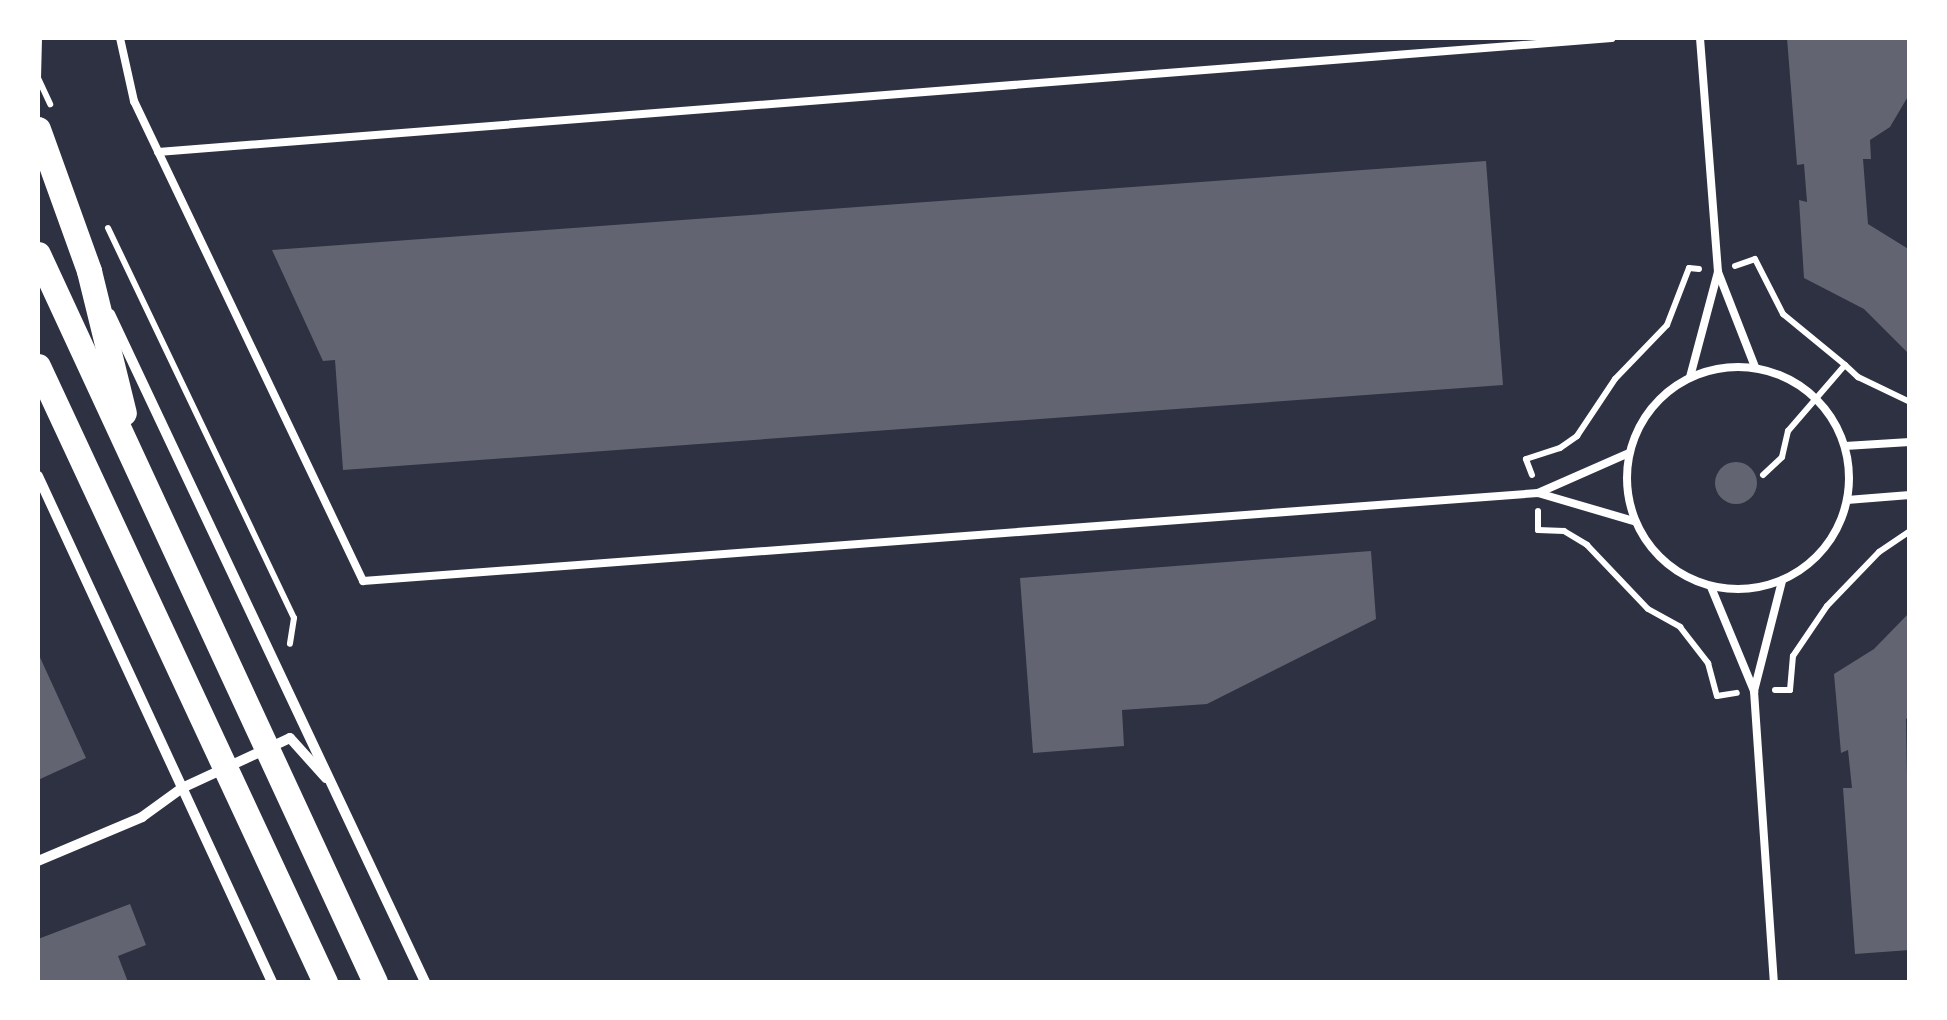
<!DOCTYPE html>
<html>
<head>
<meta charset="utf-8">
<style>
	body { margin:0 }
	#map { position:relative; width:1947px; height:1020px; overflow:hidden; background:#2d3142; font-family:"Golos Text",sans-serif }
	div>[style] { position:absolute }
	.building>* { inset:0; background:#626471 }
	.round { border-radius:50% }
	.path>* { height:6px; margin:-3px; padding:0 3px; transform-origin:3px; border-radius:3px; background:#fff }
	.service>* { height:8px; margin:-4px; padding:0 4px; transform-origin:4px; border-radius:4px; background:#fff }
	.service>.ring { margin:-4px; padding:0; box-sizing:content-box; background:none; border:8px solid #fff; border-radius:50% }
	.minor>* { height:10px; margin:-5px; padding:0 5px; transform-origin:5px; border-radius:5px; background:#fff }
	.trunk>* { height:25px; margin:-12.5px; padding:0 12.5px; transform-origin:12.5px; border-radius:12.5px; background:#fff }
	span { translate:-50% -50%; white-space:nowrap; text-align:center; line-height:1.15; -webkit-text-stroke:10px #fff; paint-order:stroke }
	.frame { position:absolute; inset:0; border:40px solid #fff; pointer-events:none }
</style>
</head>
<body>
<div id="map">
	<div class="building">
		<i style="clip-path:polygon(1787px 38px,1910px 38px,1910px 93px,1890px 127px,1870px 140px,1871px 159px,1863px 159px,1868px 224px,1910px 250px,1910px 355px,1864px 309px,1804px 278px,1799px 200px,1807px 202px,1804px 164px,1797px 165px)"></i>
		<i style="clip-path:polygon(1486px 161px,1503px 385px,343px 470px,335px 360px,323px 361px,272px 250px)"></i>
		<i class="round" style="left:1715px;top:462px;width:42px;height:42px"></i>
		<i style="clip-path:polygon(1371px 551px,1376px 619px,1207px 704px,1122px 710px,1124px 746px,1033px 753px,1020px 578px)"></i>
		<i style="clip-path:polygon(1910px 612px,1910px 716px,1906px 719px,1910px 950px,1855px 954px,1843px 788px,1852px 788px,1848px 750px,1841px 753px,1834px 674px,1874px 649px)"></i>
		<i style="clip-path:polygon(38px 653px,86px 758px,38px 780px)"></i>
		<i style="clip-path:polygon(130px 904px,146px 945px,118px 956px,128px 982px,38px 982px,38px 939px)"></i>
	</div>
	<div class="path">
		<i style="left:39px;top:38px;width:40px;rotate:91.4deg"></i>
		<i style="left:38px;top:78px;width:29px;rotate:65deg"></i>
		<i style="left:108px;top:228px;width:432px;rotate:64.5deg"></i>
		<i style="left:294px;top:618px;width:26px;rotate:99deg"></i>
		<i style="left:1735px;top:266px;width:21px;rotate:-19deg"></i>
		<i style="left:1755px;top:259px;width:62px;rotate:63deg"></i>
		<i style="left:1783px;top:314px;width:80px;rotate:39.4deg"></i>
		<i style="left:1532px;top:475px;width:17px;rotate:-111deg"></i>
		<i style="left:1526px;top:459px;width:36px;rotate:-18deg"></i>
		<i style="left:1560px;top:448px;width:21px;rotate:-35deg"></i>
		<i style="left:1577px;top:436px;width:69px;rotate:-56.3deg"></i>
		<i style="left:1615px;top:379px;width:75px;rotate:-46.1deg"></i>
		<i style="left:1667px;top:325px;width:61px;rotate:-68.9deg"></i>
		<i style="left:1689px;top:268px;width:10px;rotate:6deg"></i>
		<i style="left:1763px;top:475px;width:26px;rotate:-43deg"></i>
		<i style="left:1782px;top:457px;width:27px;rotate:-77deg"></i>
		<i style="left:1788px;top:431px;width:87px;rotate:-49.2deg"></i>
		<i style="left:1845px;top:365px;width:18px;rotate:43deg"></i>
		<i style="left:1858px;top:377px;width:58px;rotate:25.7deg"></i>
		<i style="left:1538px;top:511px;width:19px;rotate:90deg"></i>
		<i style="left:1538px;top:530px;width:26px;rotate:2deg"></i>
		<i style="left:1564px;top:531px;width:27px;rotate:31deg"></i>
		<i style="left:1587px;top:545px;width:88px;rotate:46.4deg"></i>
		<i style="left:1648px;top:609px;width:37px;rotate:29deg"></i>
		<i style="left:1680px;top:627px;width:46px;rotate:52.1deg"></i>
		<i style="left:1708px;top:663px;width:34px;rotate:75deg"></i>
		<i style="left:1717px;top:696px;width:20px;rotate:-9deg"></i>
		<i style="left:1775px;top:690px;width:15px"></i>
		<i style="left:1790px;top:690px;width:34px;rotate:-85deg"></i>
		<i style="left:1793px;top:656px;width:60px;rotate:-55.8deg"></i>
		<i style="left:1827px;top:606px;width:75px;rotate:-46.1deg"></i>
		<i style="left:1879px;top:552px;width:37px;rotate:-34deg"></i>
	</div>
	<div class="service">
		<i style="left:120px;top:38px;width:65px;rotate:77.5deg"></i>
		<i style="left:134px;top:101px;width:532px;rotate:64.49deg"></i>
		<i style="left:363px;top:581px;width:1178px;rotate:-4.28deg"></i>
		<i style="left:1538px;top:493px;width:99px;rotate:-23.7deg"></i>
		<i style="left:1700px;top:38px;width:235px;rotate:85.6deg"></i>
		<i style="left:1718px;top:272px;width:102px;rotate:68.7deg"></i>
		<i style="left:158px;top:152px;width:1458px;rotate:-4.48deg"></i>
		<i class="ring" style="left:1627px;top:367px;width:214px;height:214px"></i>
		<i style="left:1690px;top:377px;width:109px;rotate:-75.1deg"></i>
		<i style="left:1845px;top:446px;width:65px;rotate:-3.5deg"></i>
		<i style="left:1538px;top:493px;width:100px;rotate:16.3deg"></i>
		<i style="left:1847px;top:500px;width:63px;rotate:-4.5deg"></i>
		<i style="left:1711px;top:587px;width:113px;rotate:67.5deg"></i>
		<i style="left:1754px;top:691px;width:292px;rotate:86.1deg"></i>
		<i style="left:1754px;top:691px;width:114px;rotate:-75.7deg"></i>
	</div>
	<div class="minor">
		<i style="left:110px;top:314px;width:739px;rotate:64.75deg"></i>
		<i style="left:38px;top:476px;width:557px;rotate:65.18deg"></i>
		<i style="left:38px;top:861px;width:113px;rotate:-22.9deg"></i>
		<i style="left:142px;top:817px;width:49px;rotate:-35.9deg"></i>
		<i style="left:182px;top:788px;width:119px;rotate:-24.8deg"></i>
		<i style="left:290px;top:738px;width:54px;rotate:48deg"></i>
	</div>
	<div class="trunk">
		<i style="left:38px;top:129px;width:151px;rotate:70.2deg"></i>
		<i style="left:89px;top:271px;width:146px;rotate:76.2deg"></i>
		<i style="left:38px;top:254px;width:802px;rotate:65.16deg"></i>
		<i style="left:38px;top:366px;width:680px;rotate:65.02deg"></i>
	</div>
	<div class="frame"></div>
</div>
</body>
</html>
